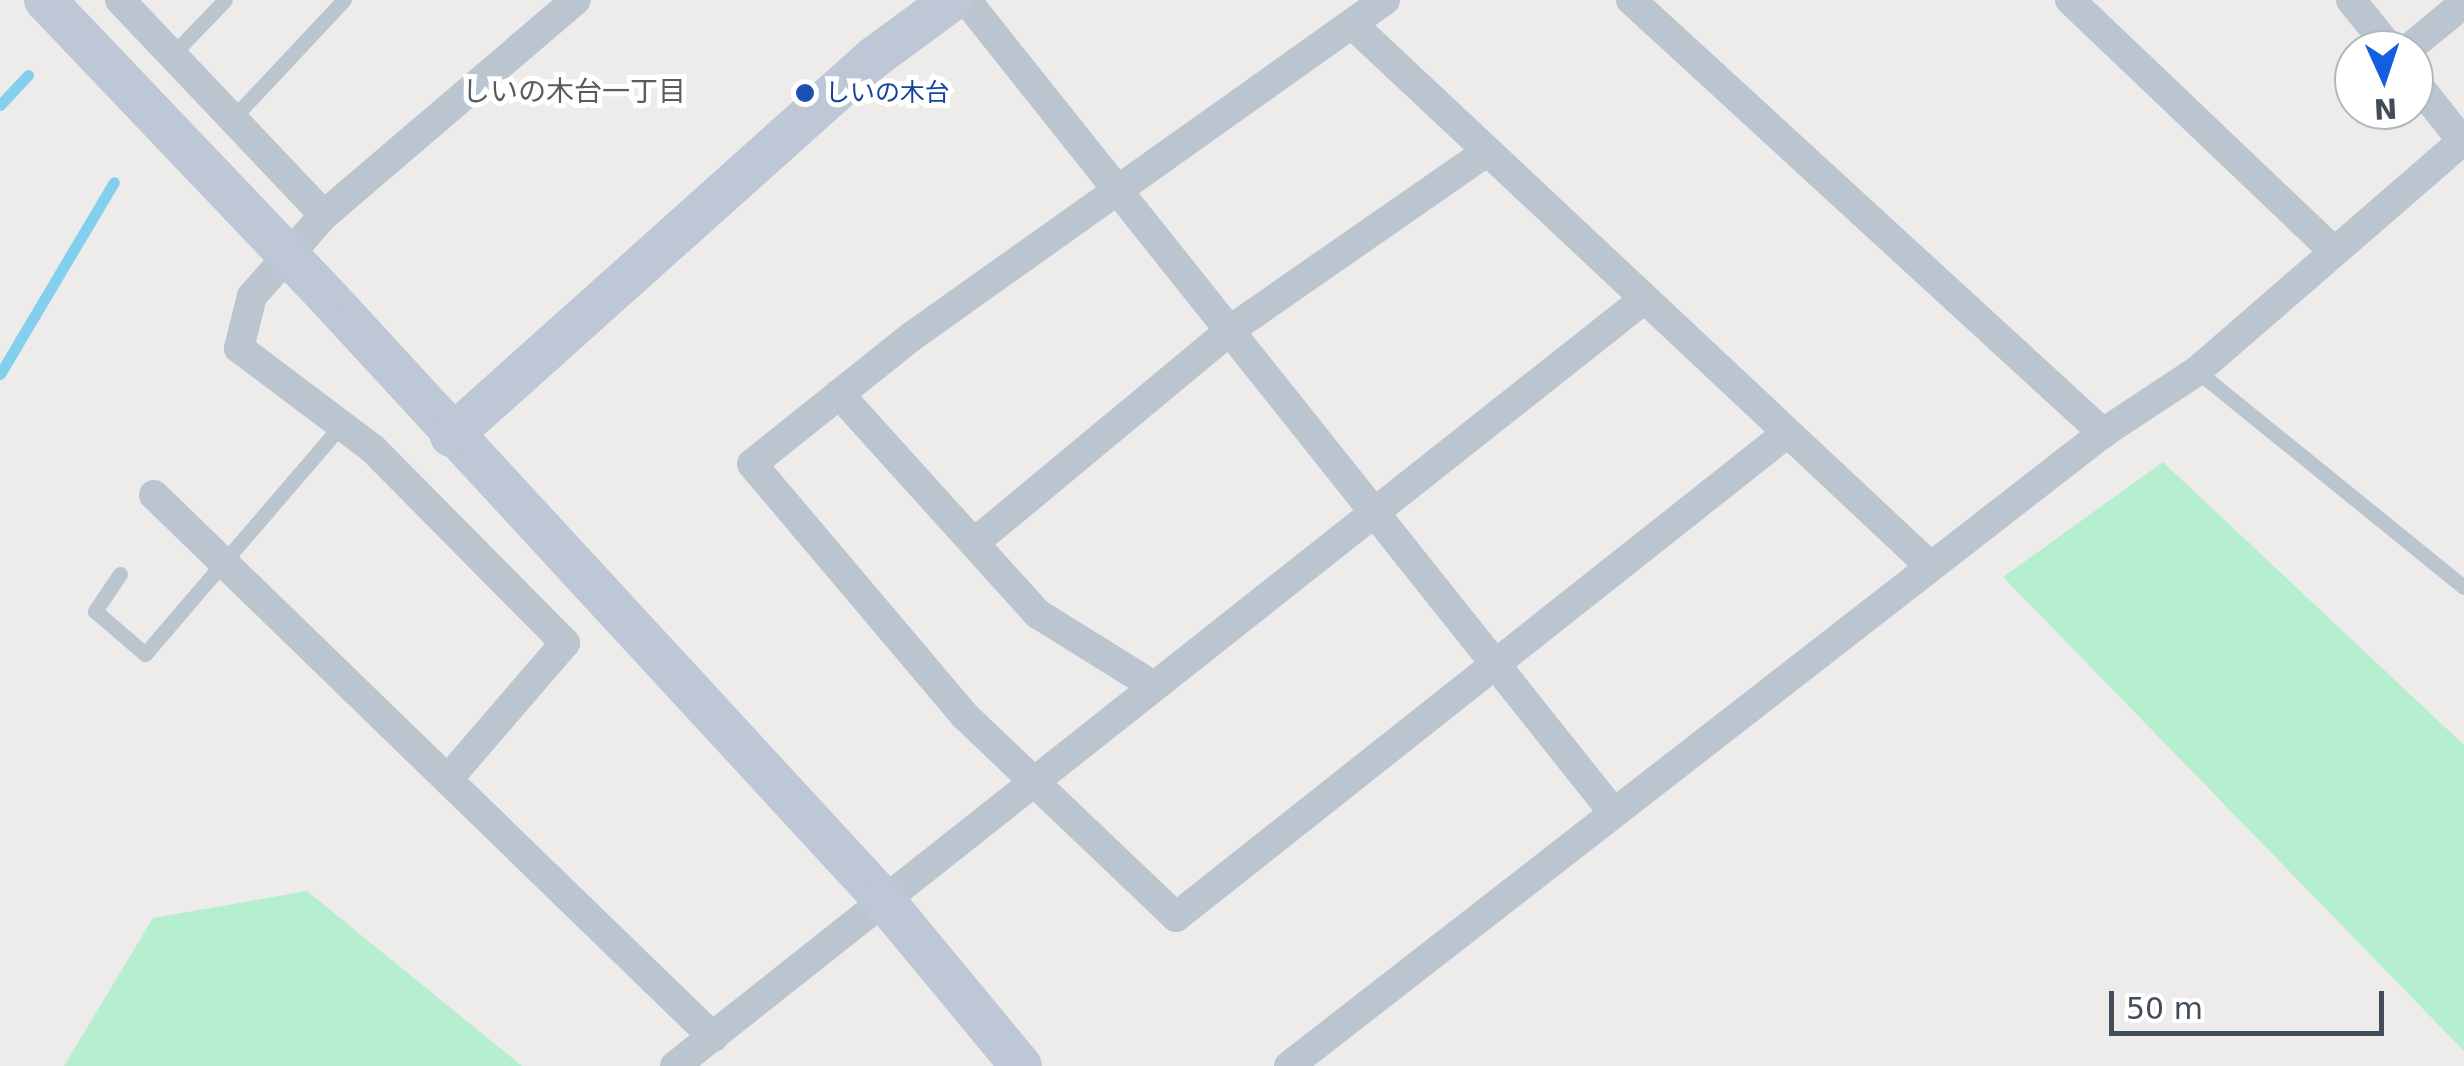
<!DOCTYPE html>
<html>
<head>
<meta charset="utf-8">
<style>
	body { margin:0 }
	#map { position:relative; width:2464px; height:1066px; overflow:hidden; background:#eeebeb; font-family:"DejaVu Sans","Noto Sans JP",sans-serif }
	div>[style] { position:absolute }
	.green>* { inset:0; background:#b6efd0 }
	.stream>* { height:11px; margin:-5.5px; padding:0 5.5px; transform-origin:5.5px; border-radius:5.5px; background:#82d0ee }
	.lane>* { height:15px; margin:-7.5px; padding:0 7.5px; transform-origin:7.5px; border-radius:7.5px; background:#bbc5cf }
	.street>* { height:30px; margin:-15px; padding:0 15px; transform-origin:15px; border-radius:15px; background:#bbc5cf }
	.secondary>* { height:42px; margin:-21px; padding:0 21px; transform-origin:21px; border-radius:21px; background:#bdc7d6 }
	.secondary-bridge>* { height:42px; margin:-21px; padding:0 21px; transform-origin:21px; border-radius:21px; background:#bdc7d6 }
	.dots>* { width:28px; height:28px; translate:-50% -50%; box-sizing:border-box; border:5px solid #fff; border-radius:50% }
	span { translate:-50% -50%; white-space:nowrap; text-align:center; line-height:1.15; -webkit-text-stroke:10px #fff; paint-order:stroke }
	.transit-label { font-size:25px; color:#164399 }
	.left { translate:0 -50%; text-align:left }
	.neighbourhood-label { font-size:28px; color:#585b61 }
	.north { position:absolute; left:2334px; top:30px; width:100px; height:100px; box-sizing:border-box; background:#fff; border:2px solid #b4b8bd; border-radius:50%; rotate:177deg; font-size:28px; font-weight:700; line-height:40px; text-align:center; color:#434d59 }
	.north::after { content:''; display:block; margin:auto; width:35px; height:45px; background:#135fe1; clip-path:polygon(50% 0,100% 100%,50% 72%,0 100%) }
	.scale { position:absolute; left:2109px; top:991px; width:275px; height:45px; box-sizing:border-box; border:5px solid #434d59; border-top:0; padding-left:12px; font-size:30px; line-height:35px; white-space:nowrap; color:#434d59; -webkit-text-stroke:8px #fff; paint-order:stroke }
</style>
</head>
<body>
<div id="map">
	<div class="green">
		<i style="clip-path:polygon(2163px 462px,2464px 745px,2464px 1051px,2003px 577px)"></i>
		<i style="clip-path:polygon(307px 891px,522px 1066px,64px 1066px,153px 918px)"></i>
	</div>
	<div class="stream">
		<i style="left:0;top:105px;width:41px;rotate:-47deg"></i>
		<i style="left:0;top:374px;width:223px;rotate:-59.3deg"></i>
	</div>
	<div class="lane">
		<i style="left:172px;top:55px;width:76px;rotate:-46.1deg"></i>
		<i style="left:233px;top:118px;width:162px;rotate:-46.8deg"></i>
		<i style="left:2197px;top:371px;width:343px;rotate:39deg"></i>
		<i style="left:120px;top:574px;width:45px;rotate:124deg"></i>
		<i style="left:95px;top:611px;width:66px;rotate:40.7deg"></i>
		<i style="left:145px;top:654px;width:295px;rotate:-49.4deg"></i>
	</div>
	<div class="street">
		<i style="left:120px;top:0;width:296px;rotate:46.5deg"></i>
		<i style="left:324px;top:215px;width:331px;rotate:-40.5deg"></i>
		<i style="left:966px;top:0;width:1038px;rotate:51.45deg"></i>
		<i style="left:1385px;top:0;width:582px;rotate:144.59deg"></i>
		<i style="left:911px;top:337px;width:203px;rotate:141.4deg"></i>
		<i style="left:752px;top:464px;width:329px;rotate:49.8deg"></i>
		<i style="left:964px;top:715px;width:293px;rotate:43.6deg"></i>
		<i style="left:1176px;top:917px;width:778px;rotate:-38.37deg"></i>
		<i style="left:1631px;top:0;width:641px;rotate:42.53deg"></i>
		<i style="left:2070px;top:0;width:359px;rotate:43.6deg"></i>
		<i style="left:2351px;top:0;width:64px;rotate:51.3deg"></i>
		<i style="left:1352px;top:24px;width:792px;rotate:43.16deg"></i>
		<i style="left:2407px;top:50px;width:74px;rotate:-39.5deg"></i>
		<i style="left:2414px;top:80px;width:78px;rotate:51.8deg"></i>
		<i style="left:324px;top:215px;width:108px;rotate:131.6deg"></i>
		<i style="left:252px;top:296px;width:54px;rotate:104deg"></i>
		<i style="left:239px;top:348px;width:168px;rotate:37deg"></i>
		<i style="left:373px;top:449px;width:273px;rotate:45.3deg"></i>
		<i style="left:565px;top:643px;width:178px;rotate:130.7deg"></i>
		<i style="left:839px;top:394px;width:297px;rotate:47.9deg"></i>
		<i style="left:1038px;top:614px;width:134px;rotate:31.9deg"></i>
		<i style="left:154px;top:495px;width:779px;rotate:44.12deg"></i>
		<i style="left:974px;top:543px;width:337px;rotate:-39.7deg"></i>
		<i style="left:1233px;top:328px;width:308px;rotate:-34.8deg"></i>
		<i style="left:675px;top:1066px;width:1234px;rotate:-38.36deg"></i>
		<i style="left:1289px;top:1066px;width:1031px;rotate:-37.87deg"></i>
		<i style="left:2103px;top:433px;width:113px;rotate:-33.4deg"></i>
		<i style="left:2197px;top:371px;width:353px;rotate:-40.9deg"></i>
	</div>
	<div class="secondary">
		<i style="left:325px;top:294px;width:822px;rotate:47.32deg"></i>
		<i style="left:882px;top:898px;width:218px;rotate:50.4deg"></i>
		<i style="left:451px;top:436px;width:565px;rotate:-41.84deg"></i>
		<i style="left:872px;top:59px;width:99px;rotate:-36.4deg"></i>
	</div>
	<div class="secondary-bridge">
		<i style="left:45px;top:0;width:406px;rotate:46.4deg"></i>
	</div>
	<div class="dots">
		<i style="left:805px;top:93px;background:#1a4fb4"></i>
	</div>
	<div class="transit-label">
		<span class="left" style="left:825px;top:93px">しいの木台</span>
	</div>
	<div class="neighbourhood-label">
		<span style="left:574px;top:92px">しいの木台一丁目</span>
	</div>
	<div class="north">N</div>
	<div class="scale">50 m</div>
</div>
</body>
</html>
